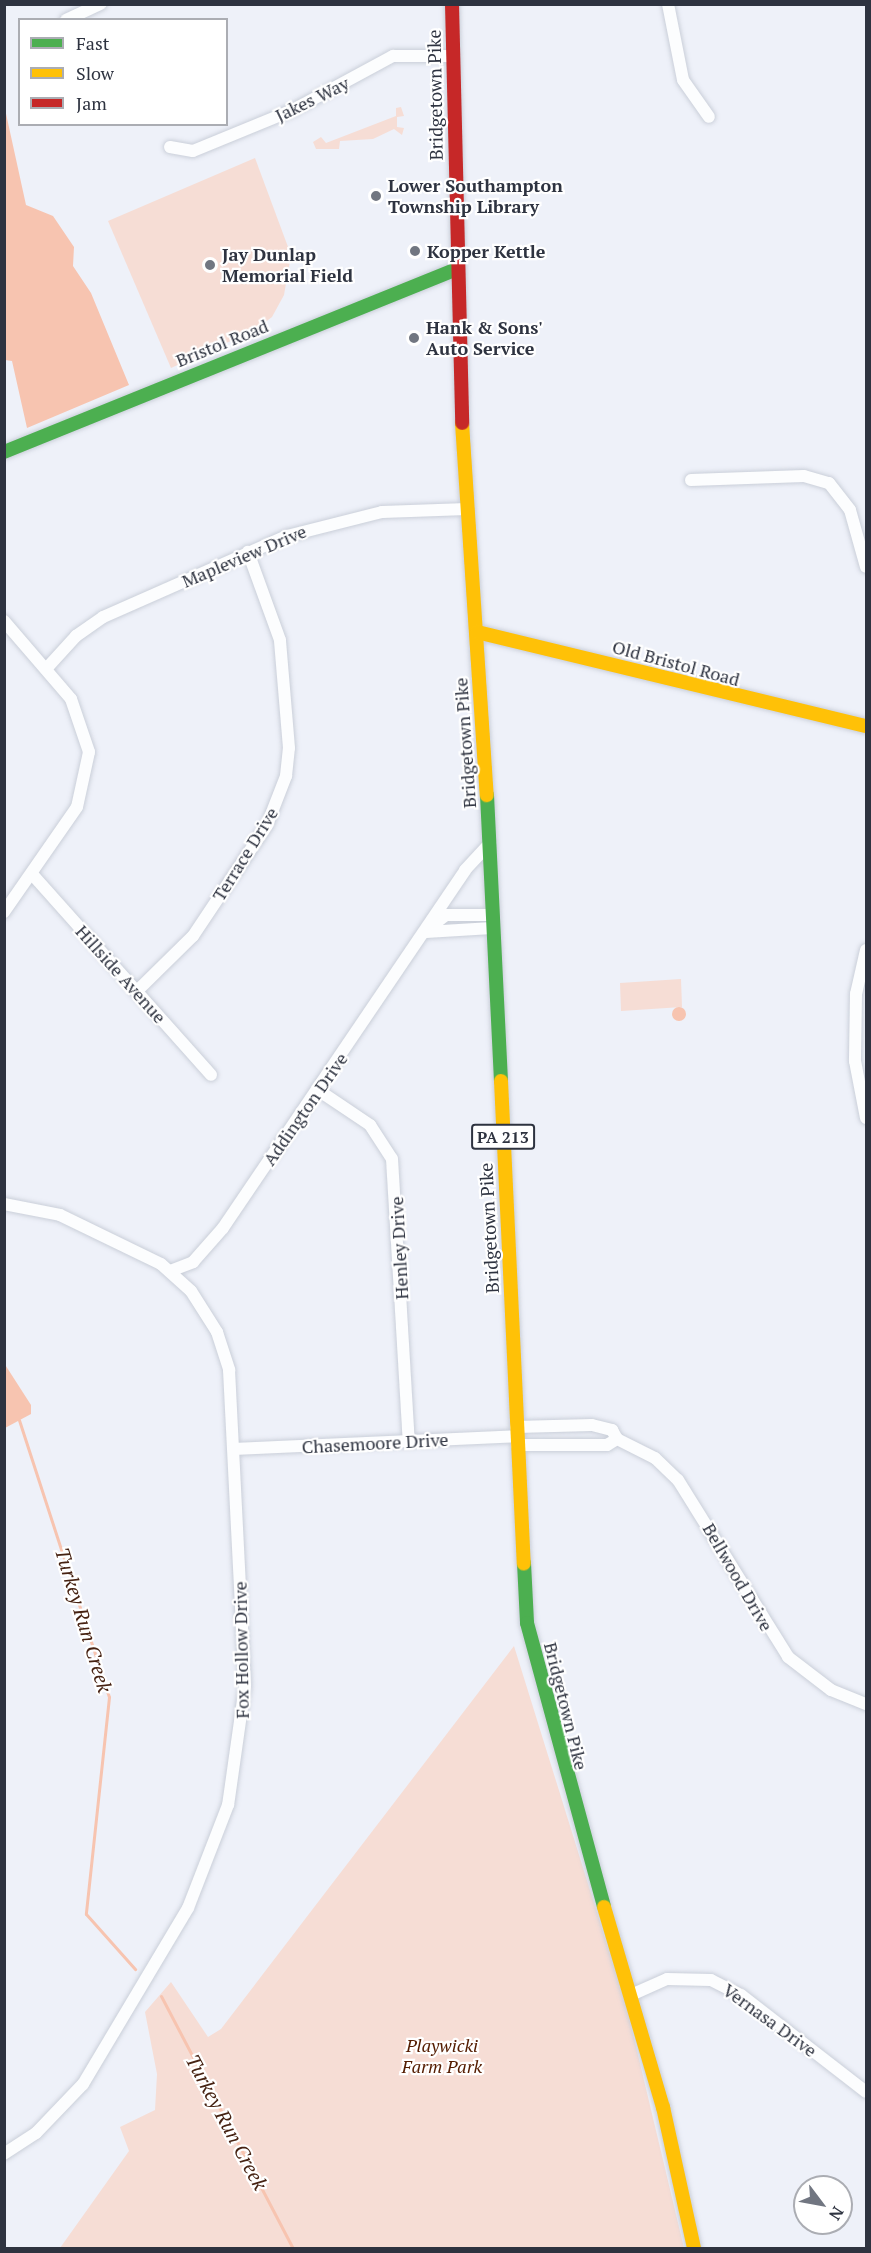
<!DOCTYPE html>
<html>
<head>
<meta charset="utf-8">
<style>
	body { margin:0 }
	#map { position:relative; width:871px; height:2253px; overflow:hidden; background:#eef1f9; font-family:"PT Serif",serif }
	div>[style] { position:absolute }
	.green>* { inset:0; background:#f6ddd5 }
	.water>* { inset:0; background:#f7c4b0 }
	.round { border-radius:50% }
	.stream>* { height:3px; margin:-1.5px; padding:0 1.5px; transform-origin:1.5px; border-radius:1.5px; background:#f7c4b0 }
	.roads { filter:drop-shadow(0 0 2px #cacfd9) drop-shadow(0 0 2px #cacfd9) }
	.street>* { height:12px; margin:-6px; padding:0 6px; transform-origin:6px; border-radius:6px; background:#fcfdfe }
	.fast>* { height:14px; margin:-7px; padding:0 7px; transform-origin:7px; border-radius:7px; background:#4caf50 }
	.slow>* { height:14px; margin:-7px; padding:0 7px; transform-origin:7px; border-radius:7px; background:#ffc107 }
	.jam>* { height:14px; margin:-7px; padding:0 7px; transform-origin:7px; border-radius:7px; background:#c62828 }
	.dots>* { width:16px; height:16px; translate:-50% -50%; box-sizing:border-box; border:3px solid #fff; border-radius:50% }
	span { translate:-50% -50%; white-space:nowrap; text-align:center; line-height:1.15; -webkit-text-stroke:4.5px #fff; paint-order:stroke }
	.shield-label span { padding:2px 4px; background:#fff; border:2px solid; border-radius:4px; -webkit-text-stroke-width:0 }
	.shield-label { font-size:16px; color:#2e3340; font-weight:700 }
	.street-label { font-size:18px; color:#2e3340 }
	.poi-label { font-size:18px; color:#2e3340; font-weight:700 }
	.left { translate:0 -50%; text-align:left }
	.park-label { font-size:18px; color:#541c00; font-style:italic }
	.water-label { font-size:20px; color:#462212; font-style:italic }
	.frame { position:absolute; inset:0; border:6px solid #2e3340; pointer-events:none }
	.legend { position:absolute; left:18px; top:18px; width:210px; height:108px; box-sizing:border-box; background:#fff; border:2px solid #abadb3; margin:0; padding:8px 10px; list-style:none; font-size:18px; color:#2e3340 }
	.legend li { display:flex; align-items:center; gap:12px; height:30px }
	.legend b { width:30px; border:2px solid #abadb3 }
	.north { position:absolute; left:793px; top:2175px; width:60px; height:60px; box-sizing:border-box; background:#fff; border:2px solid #abadb3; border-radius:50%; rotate:122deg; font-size:16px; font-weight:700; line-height:24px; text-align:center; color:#2e3340 }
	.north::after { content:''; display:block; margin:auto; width:21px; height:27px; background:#717681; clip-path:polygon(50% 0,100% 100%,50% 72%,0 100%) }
</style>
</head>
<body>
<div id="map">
	<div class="green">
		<i style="clip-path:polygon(401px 107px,404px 116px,397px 117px,397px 127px,404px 128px,402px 135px,394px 129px,373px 139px,340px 141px,339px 149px,316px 149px,313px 142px,321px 137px,326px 143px,396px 116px,396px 108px)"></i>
		<i style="clip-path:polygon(255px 158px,291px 255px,284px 295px,272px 317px,255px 330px,171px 368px,108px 221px)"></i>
		<i style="clip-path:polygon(681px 979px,682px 1007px,621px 1011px,620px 983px)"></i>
		<i style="clip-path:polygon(514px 1646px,627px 2009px,684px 2248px,60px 2248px,129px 2151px,120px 2127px,155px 2110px,157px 2074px,145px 2012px,171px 1982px,208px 2037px,221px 2029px)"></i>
	</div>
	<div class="water">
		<i style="clip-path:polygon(5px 109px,26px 205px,53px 216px,74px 247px,73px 266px,91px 293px,129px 385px,27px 428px,12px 361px,5px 360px)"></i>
		<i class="round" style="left:672px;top:1007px;width:14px;height:14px"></i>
		<i style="clip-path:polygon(4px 1363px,31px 1405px,31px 1414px,5px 1428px)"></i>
	</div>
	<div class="stream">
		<i style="left:19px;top:1420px;width:291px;rotate:72deg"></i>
		<i style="left:109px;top:1697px;width:218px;rotate:96.1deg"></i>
		<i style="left:86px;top:1914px;width:74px;rotate:48.3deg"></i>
		<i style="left:161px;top:1996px;width:284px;rotate:62.4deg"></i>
	</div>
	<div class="roads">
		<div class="street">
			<i style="left:668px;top:4px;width:77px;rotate:78.8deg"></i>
			<i style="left:683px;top:80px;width:45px;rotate:54.9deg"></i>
			<i style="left:66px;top:20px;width:38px;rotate:-25deg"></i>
			<i style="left:170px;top:147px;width:23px;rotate:10deg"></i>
			<i style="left:193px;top:151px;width:108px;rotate:-22.3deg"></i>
			<i style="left:293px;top:110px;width:114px;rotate:-28.4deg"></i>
			<i style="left:393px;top:56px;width:60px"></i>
			<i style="left:691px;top:480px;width:113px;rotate:-2deg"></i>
			<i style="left:804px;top:476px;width:26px;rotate:16deg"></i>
			<i style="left:829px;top:483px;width:34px;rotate:52deg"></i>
			<i style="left:850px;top:510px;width:59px;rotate:74.3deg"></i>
			<i style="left:4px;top:621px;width:103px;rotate:49.3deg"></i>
			<i style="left:71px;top:699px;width:56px;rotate:71.2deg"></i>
			<i style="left:89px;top:752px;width:56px;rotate:102.3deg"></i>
			<i style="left:77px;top:807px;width:128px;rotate:124.8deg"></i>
			<i style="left:46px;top:669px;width:45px;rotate:-47.7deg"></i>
			<i style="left:76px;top:636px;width:33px;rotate:-35deg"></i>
			<i style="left:103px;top:617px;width:201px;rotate:-23.8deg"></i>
			<i style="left:287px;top:536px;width:98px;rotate:-14.2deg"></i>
			<i style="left:382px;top:512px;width:85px;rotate:-2deg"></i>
			<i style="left:32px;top:874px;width:269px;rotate:48.3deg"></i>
			<i style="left:433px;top:925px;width:16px;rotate:-38deg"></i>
			<i style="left:446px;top:915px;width:46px"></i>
			<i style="left:426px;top:932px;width:66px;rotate:-3.5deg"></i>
			<i style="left:866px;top:950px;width:45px;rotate:102.8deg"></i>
			<i style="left:856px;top:994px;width:67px;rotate:90.9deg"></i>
			<i style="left:855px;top:1061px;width:58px;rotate:79.1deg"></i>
			<i style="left:137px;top:991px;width:78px;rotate:-44.5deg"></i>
			<i style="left:193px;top:936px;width:133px;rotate:-56.3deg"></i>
			<i style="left:267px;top:825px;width:53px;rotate:-68.8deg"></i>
			<i style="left:286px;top:776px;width:28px;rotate:-84deg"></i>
			<i style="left:289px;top:748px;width:108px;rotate:-94.8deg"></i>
			<i style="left:280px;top:640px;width:94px;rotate:-110deg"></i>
			<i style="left:318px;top:1090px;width:63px;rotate:33.9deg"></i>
			<i style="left:370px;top:1125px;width:40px;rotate:57.1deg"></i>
			<i style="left:392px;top:1159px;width:283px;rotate:86.6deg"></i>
			<i style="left:4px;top:1204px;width:57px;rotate:11.1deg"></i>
			<i style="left:60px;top:1215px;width:112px;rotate:25.9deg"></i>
			<i style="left:161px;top:1264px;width:40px;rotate:42deg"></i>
			<i style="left:191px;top:1291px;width:49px;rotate:57.6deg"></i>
			<i style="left:217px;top:1332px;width:40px;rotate:72deg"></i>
			<i style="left:229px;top:1370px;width:316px;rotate:87.1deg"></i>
			<i style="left:245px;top:1686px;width:120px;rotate:98.1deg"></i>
			<i style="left:228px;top:1805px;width:110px;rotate:111.2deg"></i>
			<i style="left:188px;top:1908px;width:205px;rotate:120.8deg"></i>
			<i style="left:83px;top:2084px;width:68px;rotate:133.8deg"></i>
			<i style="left:36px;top:2133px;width:38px;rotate:147deg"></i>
			<i style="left:170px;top:1271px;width:25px;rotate:-21deg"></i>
			<i style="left:193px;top:1262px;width:45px;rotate:-48.6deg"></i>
			<i style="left:223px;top:1228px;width:432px;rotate:-55.9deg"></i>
			<i style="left:465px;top:870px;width:37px;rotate:-47deg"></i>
			<i style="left:516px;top:1427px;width:76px;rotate:-1.5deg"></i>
			<i style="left:592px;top:1425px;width:21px;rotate:14deg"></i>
			<i style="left:612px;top:1430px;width:10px;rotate:61deg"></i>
			<i style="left:617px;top:1439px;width:42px;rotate:26.6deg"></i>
			<i style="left:655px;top:1458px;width:32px;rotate:44deg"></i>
			<i style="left:678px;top:1480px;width:208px;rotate:58.1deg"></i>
			<i style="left:788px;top:1657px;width:54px;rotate:37.5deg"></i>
			<i style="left:831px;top:1690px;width:38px;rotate:22deg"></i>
			<i style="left:517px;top:1445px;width:90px"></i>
			<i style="left:607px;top:1445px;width:12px;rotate:-31deg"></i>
			<i style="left:234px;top:1449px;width:282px;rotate:-2.6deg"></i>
			<i style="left:631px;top:1995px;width:39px;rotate:-24deg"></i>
			<i style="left:667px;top:1979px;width:44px;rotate:1.3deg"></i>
			<i style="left:711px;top:1980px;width:34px;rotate:27deg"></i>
			<i style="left:741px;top:1995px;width:158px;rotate:37.8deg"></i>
		</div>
		<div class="fast">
			<i style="left:4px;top:452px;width:486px;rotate:-22deg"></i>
			<i style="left:487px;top:795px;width:286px;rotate:87.2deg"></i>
			<i style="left:524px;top:1563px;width:60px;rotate:87.1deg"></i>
			<i style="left:527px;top:1623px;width:294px;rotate:74.8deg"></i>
		</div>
		<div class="slow">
			<i style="left:462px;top:423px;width:373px;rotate:86.2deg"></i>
			<i style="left:477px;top:632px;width:400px;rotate:13.6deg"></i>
			<i style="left:501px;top:1081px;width:483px;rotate:87.3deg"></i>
			<i style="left:604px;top:1907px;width:209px;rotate:73.6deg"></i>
			<i style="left:663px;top:2107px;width:144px;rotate:77.6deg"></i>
		</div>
		<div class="jam">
			<i style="left:452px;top:4px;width:419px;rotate:88.6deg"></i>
		</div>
	</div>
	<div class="dots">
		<i style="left:376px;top:196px;background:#717681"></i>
		<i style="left:415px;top:251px;background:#717681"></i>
		<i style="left:210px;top:265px;background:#717681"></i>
		<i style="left:414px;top:338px;background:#717681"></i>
	</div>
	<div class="shield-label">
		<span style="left:503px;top:1137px">PA 213</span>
	</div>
	<div class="street-label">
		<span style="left:435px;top:95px;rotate:-91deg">Bridgetown Pike</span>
		<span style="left:312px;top:99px;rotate:-26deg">Jakes Way</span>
		<span style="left:222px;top:343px;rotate:-22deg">Bristol Road</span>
		<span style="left:244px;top:556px;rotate:-23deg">Mapleview Drive</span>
		<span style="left:676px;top:663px;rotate:15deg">Old Bristol Road</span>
		<span style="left:465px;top:743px;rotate:-94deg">Bridgetown Pike</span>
		<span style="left:245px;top:854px;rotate:-58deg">Terrace Drive</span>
		<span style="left:121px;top:974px;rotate:48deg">Hillside Avenue</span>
		<span style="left:305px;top:1109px;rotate:-55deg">Addington Drive</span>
		<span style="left:489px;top:1228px;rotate:-93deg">Bridgetown Pike</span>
		<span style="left:399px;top:1248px;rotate:-93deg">Henley Drive</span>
		<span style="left:375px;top:1443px;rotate:-3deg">Chasemoore Drive</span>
		<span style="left:738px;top:1577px;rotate:60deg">Bellwood Drive</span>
		<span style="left:241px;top:1650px;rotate:-91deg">Fox Hollow Drive</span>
		<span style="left:566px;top:1706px;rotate:76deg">Bridgetown Pike</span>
		<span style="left:770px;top:2020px;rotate:36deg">Vernasa Drive</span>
	</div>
	<div class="poi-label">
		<span class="left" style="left:388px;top:196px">Lower Southampton<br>Township Library</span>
		<span class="left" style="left:427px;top:251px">Kopper Kettle</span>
		<span class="left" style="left:222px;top:265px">Jay Dunlap<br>Memorial Field</span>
		<span class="left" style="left:426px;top:338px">Hank &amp; Sons'<br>Auto Service</span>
	</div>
	<div class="park-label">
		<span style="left:442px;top:2056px">Playwicki<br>Farm Park</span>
	</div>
	<div class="water-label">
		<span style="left:84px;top:1620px;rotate:73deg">Turkey Run Creek</span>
		<span style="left:227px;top:2122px;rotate:62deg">Turkey Run Creek</span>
	</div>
	<div class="frame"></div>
	<ul class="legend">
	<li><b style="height:8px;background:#4caf50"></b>Fast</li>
	<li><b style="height:8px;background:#ffc107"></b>Slow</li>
	<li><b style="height:8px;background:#c62828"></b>Jam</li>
	</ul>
	<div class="north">N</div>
</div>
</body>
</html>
